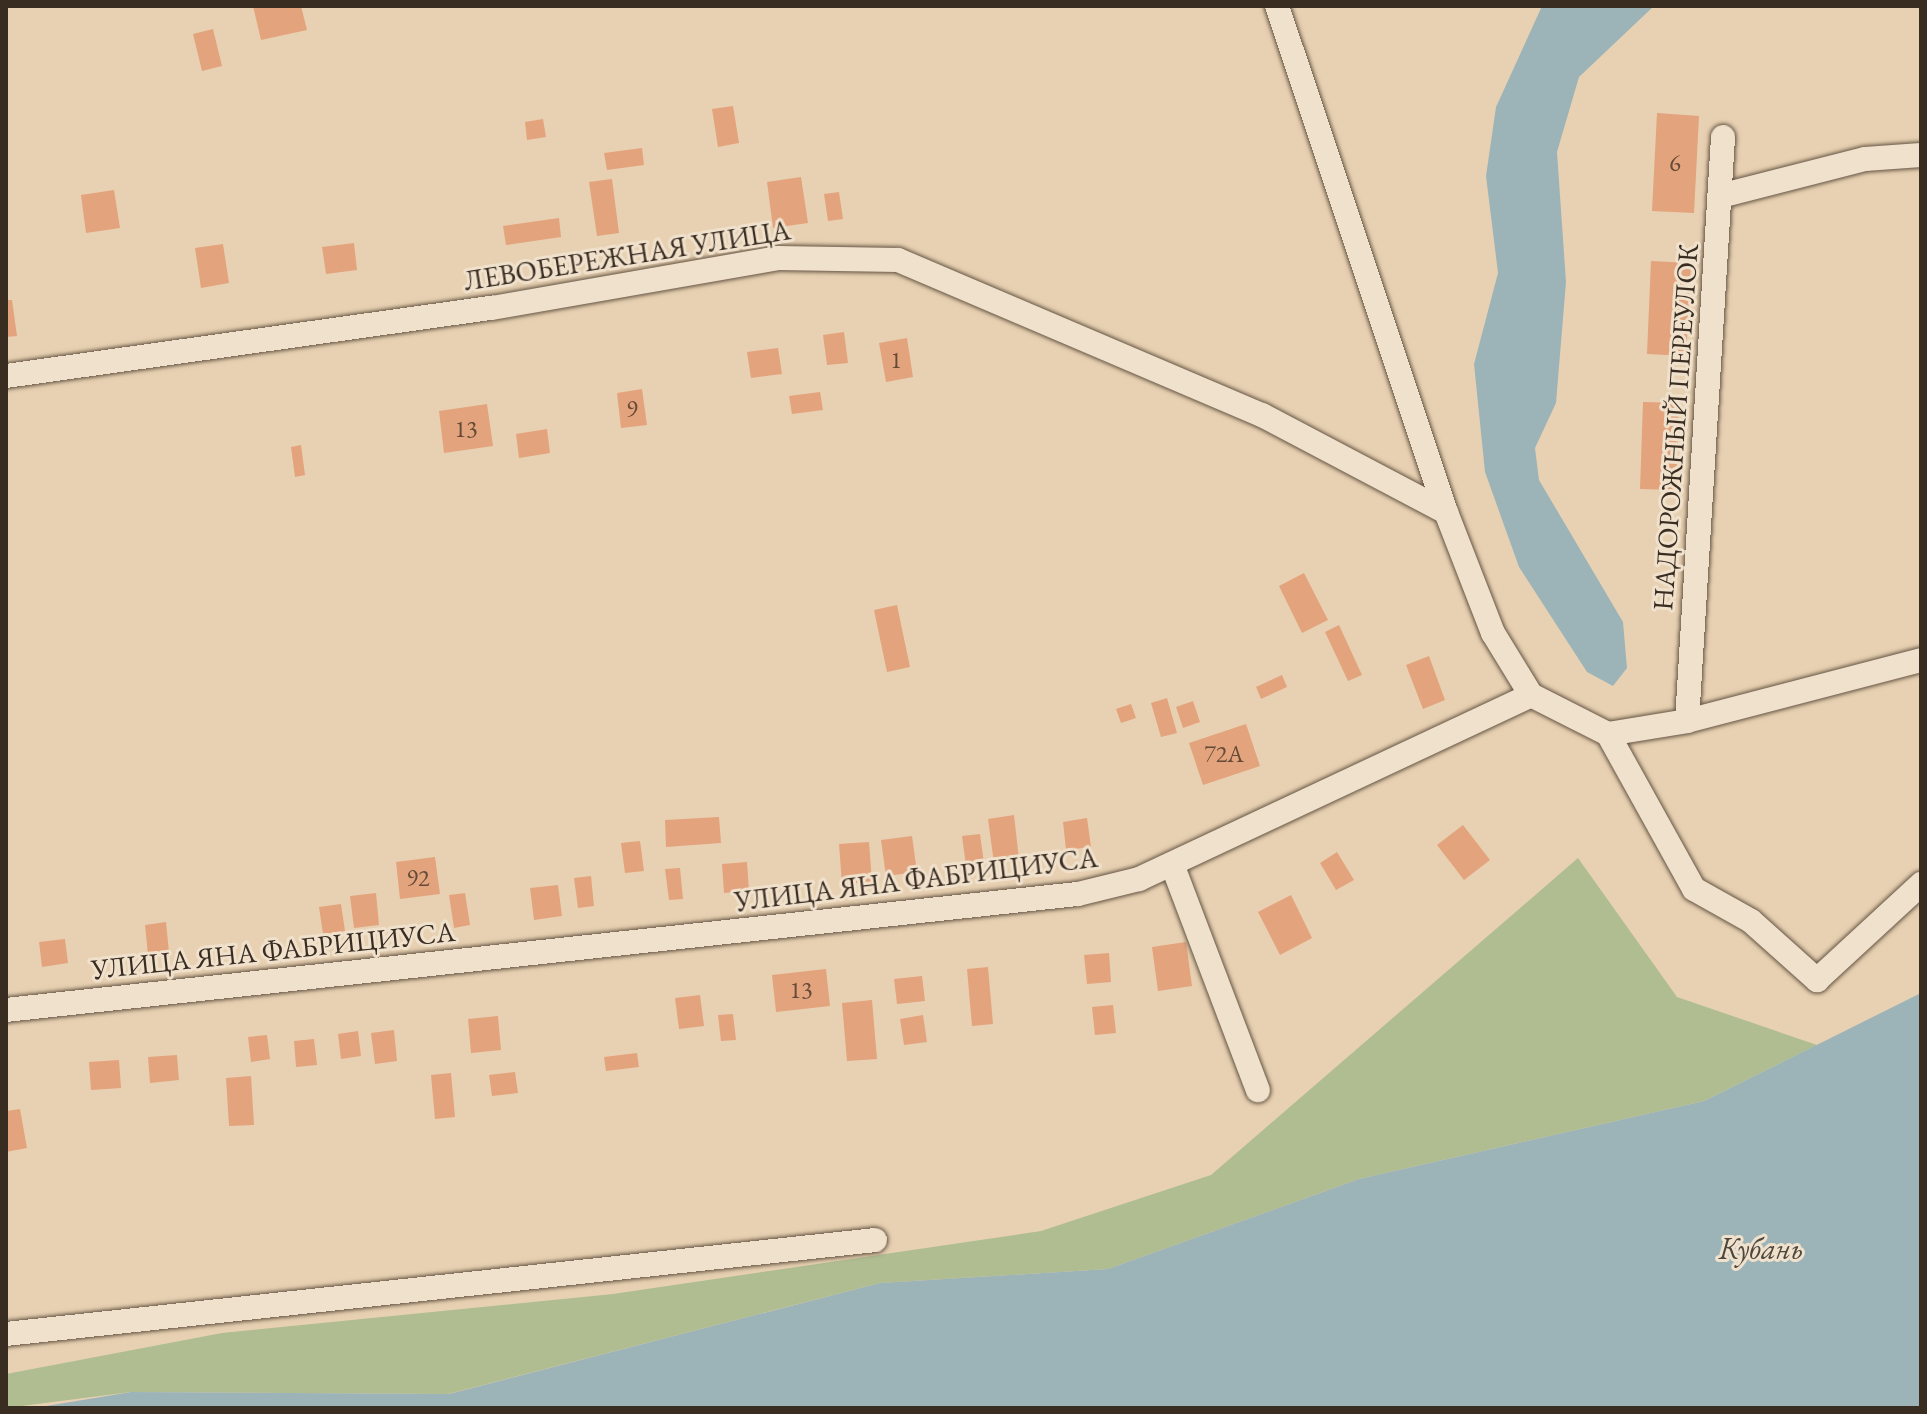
<!DOCTYPE html>
<html>
<head>
<meta charset="utf-8">
<style>
	body { margin:0 }
	#map { position:relative; width:1927px; height:1414px; overflow:hidden; background:#e8d1b2; font-family:"EB Garamond",serif }
	div>[style] { position:absolute }
	.green>* { inset:0; background:#afbd91 }
	.water>* { inset:0; background:#9cb4b8 }
	.building>* { inset:0; background:#e3a37d }
	.roads { filter:drop-shadow(0 0 2px #655544) drop-shadow(0 0 2px #655544) }
	.minor>* { height:24px; margin:-12px; padding:0 12px; transform-origin:12px; border-radius:12px; background:#f0e1cd }
	span { translate:-50% -50%; white-space:nowrap; text-align:center; line-height:1.15; -webkit-text-stroke:6px #f0e1cd; paint-order:stroke }
	.number-label { font-size:24px; color:#644a37 }
	.number-label span { -webkit-text-stroke-width:0 }
	.street-label { font-size:28px; color:#392c20 }
	.water-label { font-size:30px; color:#4d473e; font-style:italic }
	.frame { position:absolute; inset:0; border:8px solid #392c20; pointer-events:none }
</style>
</head>
<body>
<div id="map">
	<div class="green">
		<i style="clip-path:polygon(1578px 858px,1677px 997px,1817px 1045px,1704px 1101px,1359px 1179px,1108px 1269px,880px 1283px,448px 1394px,131px 1392px,6px 1408px,6px 1374px,222px 1333px,613px 1294px,1041px 1231px,1211px 1175px)"></i>
	</div>
	<div class="water">
		<i style="clip-path:polygon(1542px 6px,1654px 6px,1579px 77px,1557px 152px,1566px 282px,1556px 403px,1535px 448px,1539px 480px,1623px 622px,1627px 668px,1613px 686px,1587px 672px,1519px 567px,1485px 472px,1474px 364px,1498px 273px,1486px 176px,1496px 107px)"></i>
		<i style="clip-path:polygon(1921px 993px,1921px 1408px,34px 1408px,131px 1392px,449px 1394px,880px 1283px,1108px 1269px,1359px 1179px,1704px 1101px)"></i>
	</div>
	<div class="building">
		<i style="clip-path:polygon(253px 6px,301px 6px,307px 30px,261px 40px)"></i>
		<i style="clip-path:polygon(213px 29px,222px 66px,202px 71px,193px 34px)"></i>
		<i style="clip-path:polygon(733px 106px,739px 143px,718px 147px,712px 109px)"></i>
		<i style="clip-path:polygon(1657px 113px,1699px 116px,1694px 213px,1652px 211px)"></i>
		<i style="clip-path:polygon(543px 119px,546px 137px,527px 140px,525px 122px)"></i>
		<i style="clip-path:polygon(642px 148px,644px 165px,607px 170px,604px 153px)"></i>
		<i style="clip-path:polygon(801px 177px,808px 223px,773px 228px,767px 182px)"></i>
		<i style="clip-path:polygon(612px 179px,619px 233px,597px 236px,589px 182px)"></i>
		<i style="clip-path:polygon(114px 190px,120px 228px,86px 233px,81px 195px)"></i>
		<i style="clip-path:polygon(839px 192px,843px 219px,828px 221px,824px 194px)"></i>
		<i style="clip-path:polygon(559px 218px,561px 237px,506px 245px,503px 226px)"></i>
		<i style="clip-path:polygon(354px 243px,357px 270px,326px 274px,322px 247px)"></i>
		<i style="clip-path:polygon(223px 244px,229px 283px,201px 288px,195px 248px)"></i>
		<i style="clip-path:polygon(1651px 261px,1691px 263px,1686px 356px,1647px 354px)"></i>
		<i style="clip-path:polygon(6px 300px,12px 300px,17px 336px,6px 337px)"></i>
		<i style="clip-path:polygon(844px 332px,848px 363px,827px 365px,823px 335px)"></i>
		<i style="clip-path:polygon(907px 338px,913px 377px,886px 382px,879px 343px)"></i>
		<i style="clip-path:polygon(778px 348px,782px 374px,751px 378px,747px 352px)"></i>
		<i style="clip-path:polygon(642px 389px,647px 425px,621px 428px,617px 393px)"></i>
		<i style="clip-path:polygon(820px 392px,823px 410px,792px 414px,789px 396px)"></i>
		<i style="clip-path:polygon(1643px 402px,1679px 403px,1676px 490px,1640px 489px)"></i>
		<i style="clip-path:polygon(487px 404px,493px 446px,444px 453px,439px 411px)"></i>
		<i style="clip-path:polygon(547px 429px,550px 453px,519px 458px,516px 434px)"></i>
		<i style="clip-path:polygon(301px 445px,305px 475px,295px 477px,291px 447px)"></i>
		<i style="clip-path:polygon(1304px 573px,1328px 620px,1302px 633px,1279px 586px)"></i>
		<i style="clip-path:polygon(897px 605px,910px 667px,887px 672px,874px 610px)"></i>
		<i style="clip-path:polygon(1339px 625px,1362px 675px,1348px 681px,1325px 632px)"></i>
		<i style="clip-path:polygon(1429px 656px,1445px 700px,1423px 709px,1406px 665px)"></i>
		<i style="clip-path:polygon(1282px 675px,1287px 687px,1261px 699px,1256px 687px)"></i>
		<i style="clip-path:polygon(1167px 698px,1177px 733px,1161px 737px,1151px 703px)"></i>
		<i style="clip-path:polygon(1193px 701px,1200px 722px,1183px 728px,1176px 707px)"></i>
		<i style="clip-path:polygon(1131px 704px,1136px 718px,1121px 723px,1116px 709px)"></i>
		<i style="clip-path:polygon(1246px 724px,1260px 766px,1203px 785px,1189px 743px)"></i>
		<i style="clip-path:polygon(1014px 815px,1019px 859px,994px 863px,988px 819px)"></i>
		<i style="clip-path:polygon(719px 817px,721px 843px,666px 847px,665px 820px)"></i>
		<i style="clip-path:polygon(1087px 818px,1091px 847px,1066px 850px,1063px 822px)"></i>
		<i style="clip-path:polygon(1463px 825px,1490px 860px,1464px 880px,1437px 845px)"></i>
		<i style="clip-path:polygon(980px 834px,984px 863px,966px 866px,962px 836px)"></i>
		<i style="clip-path:polygon(912px 836px,917px 872px,886px 876px,881px 840px)"></i>
		<i style="clip-path:polygon(640px 841px,644px 871px,625px 873px,621px 843px)"></i>
		<i style="clip-path:polygon(869px 842px,872px 882px,842px 884px,839px 844px)"></i>
		<i style="clip-path:polygon(1337px 852px,1354px 880px,1336px 890px,1320px 863px)"></i>
		<i style="clip-path:polygon(435px 857px,440px 894px,400px 899px,396px 862px)"></i>
		<i style="clip-path:polygon(747px 862px,749px 891px,724px 893px,722px 864px)"></i>
		<i style="clip-path:polygon(680px 868px,683px 899px,669px 900px,665px 869px)"></i>
		<i style="clip-path:polygon(591px 876px,594px 906px,578px 908px,574px 878px)"></i>
		<i style="clip-path:polygon(558px 885px,562px 916px,534px 920px,530px 888px)"></i>
		<i style="clip-path:polygon(376px 893px,379px 925px,354px 928px,350px 896px)"></i>
		<i style="clip-path:polygon(465px 893px,470px 925px,454px 928px,449px 895px)"></i>
		<i style="clip-path:polygon(1291px 895px,1312px 938px,1280px 955px,1258px 912px)"></i>
		<i style="clip-path:polygon(341px 904px,345px 931px,323px 934px,319px 907px)"></i>
		<i style="clip-path:polygon(166px 922px,169px 952px,148px 955px,145px 925px)"></i>
		<i style="clip-path:polygon(65px 939px,68px 963px,42px 967px,39px 942px)"></i>
		<i style="clip-path:polygon(1186px 942px,1192px 986px,1158px 991px,1152px 947px)"></i>
		<i style="clip-path:polygon(1109px 953px,1111px 982px,1087px 984px,1084px 955px)"></i>
		<i style="clip-path:polygon(988px 967px,993px 1024px,972px 1026px,967px 969px)"></i>
		<i style="clip-path:polygon(826px 969px,830px 1006px,776px 1012px,772px 975px)"></i>
		<i style="clip-path:polygon(922px 976px,925px 1001px,897px 1004px,894px 979px)"></i>
		<i style="clip-path:polygon(700px 995px,704px 1026px,679px 1029px,675px 998px)"></i>
		<i style="clip-path:polygon(872px 1000px,877px 1059px,847px 1061px,842px 1003px)"></i>
		<i style="clip-path:polygon(1113px 1005px,1116px 1033px,1095px 1035px,1092px 1007px)"></i>
		<i style="clip-path:polygon(733px 1014px,736px 1040px,721px 1041px,718px 1015px)"></i>
		<i style="clip-path:polygon(923px 1015px,927px 1042px,904px 1045px,900px 1019px)"></i>
		<i style="clip-path:polygon(498px 1016px,501px 1050px,471px 1053px,468px 1019px)"></i>
		<i style="clip-path:polygon(394px 1030px,397px 1061px,375px 1064px,371px 1033px)"></i>
		<i style="clip-path:polygon(358px 1031px,361px 1056px,341px 1059px,338px 1034px)"></i>
		<i style="clip-path:polygon(267px 1035px,270px 1059px,251px 1062px,248px 1037px)"></i>
		<i style="clip-path:polygon(314px 1039px,317px 1065px,296px 1067px,294px 1041px)"></i>
		<i style="clip-path:polygon(637px 1053px,639px 1067px,606px 1071px,604px 1057px)"></i>
		<i style="clip-path:polygon(177px 1055px,179px 1080px,150px 1083px,148px 1057px)"></i>
		<i style="clip-path:polygon(119px 1060px,121px 1088px,91px 1090px,89px 1062px)"></i>
		<i style="clip-path:polygon(515px 1072px,518px 1093px,492px 1096px,489px 1075px)"></i>
		<i style="clip-path:polygon(451px 1073px,455px 1117px,435px 1119px,431px 1075px)"></i>
		<i style="clip-path:polygon(251px 1076px,254px 1125px,229px 1126px,226px 1078px)"></i>
		<i style="clip-path:polygon(20px 1109px,27px 1148px,6px 1152px,6px 1111px)"></i>
	</div>
	<div class="roads">
		<div class="minor">
			<i style="left:1277px;top:6px;width:533px;rotate:71.53deg"></i>
			<i style="left:1446px;top:512px;width:130px;rotate:68.8deg"></i>
			<i style="left:1493px;top:633px;width:73px;rotate:58.5deg"></i>
			<i style="left:1531px;top:695px;width:86px;rotate:26.9deg"></i>
			<i style="left:1608px;top:734px;width:80px;rotate:-9.3deg"></i>
			<i style="left:1687px;top:721px;width:242px;rotate:-14.6deg"></i>
			<i style="left:1720px;top:196px;width:150px;rotate:-14.3deg"></i>
			<i style="left:1865px;top:159px;width:56px;rotate:-4.1deg"></i>
			<i style="left:6px;top:376px;width:491px;rotate:-8deg"></i>
			<i style="left:492px;top:308px;width:290px;rotate:-9.9deg"></i>
			<i style="left:778px;top:258px;width:120px;rotate:1deg"></i>
			<i style="left:898px;top:260px;width:396px;rotate:23.1deg"></i>
			<i style="left:1262px;top:415px;width:208px;rotate:27.8deg"></i>
			<i style="left:1687px;top:721px;width:585px;rotate:-86.47deg"></i>
			<i style="left:1608px;top:734px;width:177px;rotate:61deg"></i>
			<i style="left:1694px;top:889px;width:65px;rotate:29.3deg"></i>
			<i style="left:1751px;top:921px;width:89px;rotate:41.8deg"></i>
			<i style="left:1817px;top:980px;width:142px;rotate:-42.7deg"></i>
			<i style="left:1172px;top:864px;width:242px;rotate:69.2deg"></i>
			<i style="left:6px;top:1010px;width:1078px;rotate:-6.18deg"></i>
			<i style="left:1078px;top:894px;width:63px;rotate:-13.8deg"></i>
			<i style="left:1139px;top:879px;width:433px;rotate:-25.1deg"></i>
			<i style="left:6px;top:1334px;width:874px;rotate:-6.17deg"></i>
		</div>
	</div>
	<div class="number-label">
		<span style="left:1675px;top:163px">6</span>
		<span style="left:896px;top:360px">1</span>
		<span style="left:632px;top:409px">9</span>
		<span style="left:466px;top:429px">13</span>
		<span style="left:1224px;top:754px">72А</span>
		<span style="left:418px;top:878px">92</span>
		<span style="left:801px;top:990px">13</span>
	</div>
	<div class="street-label">
		<span style="left:627px;top:255px;rotate:-9deg">ЛЕВОБЕРЕЖНАЯ УЛИЦА</span>
		<span style="left:1675px;top:427px;rotate:-86deg">НАДОРОЖНЫЙ ПЕРЕУЛОК</span>
		<span style="left:916px;top:879px;rotate:-7deg">УЛИЦА ЯНА ФАБРИЦИУСА</span>
		<span style="left:273px;top:950px;rotate:-6deg">УЛИЦА ЯНА ФАБРИЦИУСА</span>
	</div>
	<div class="water-label">
		<span style="left:1761px;top:1249px">Кубань</span>
	</div>
	<div class="frame"></div>
</div>
</body>
</html>
